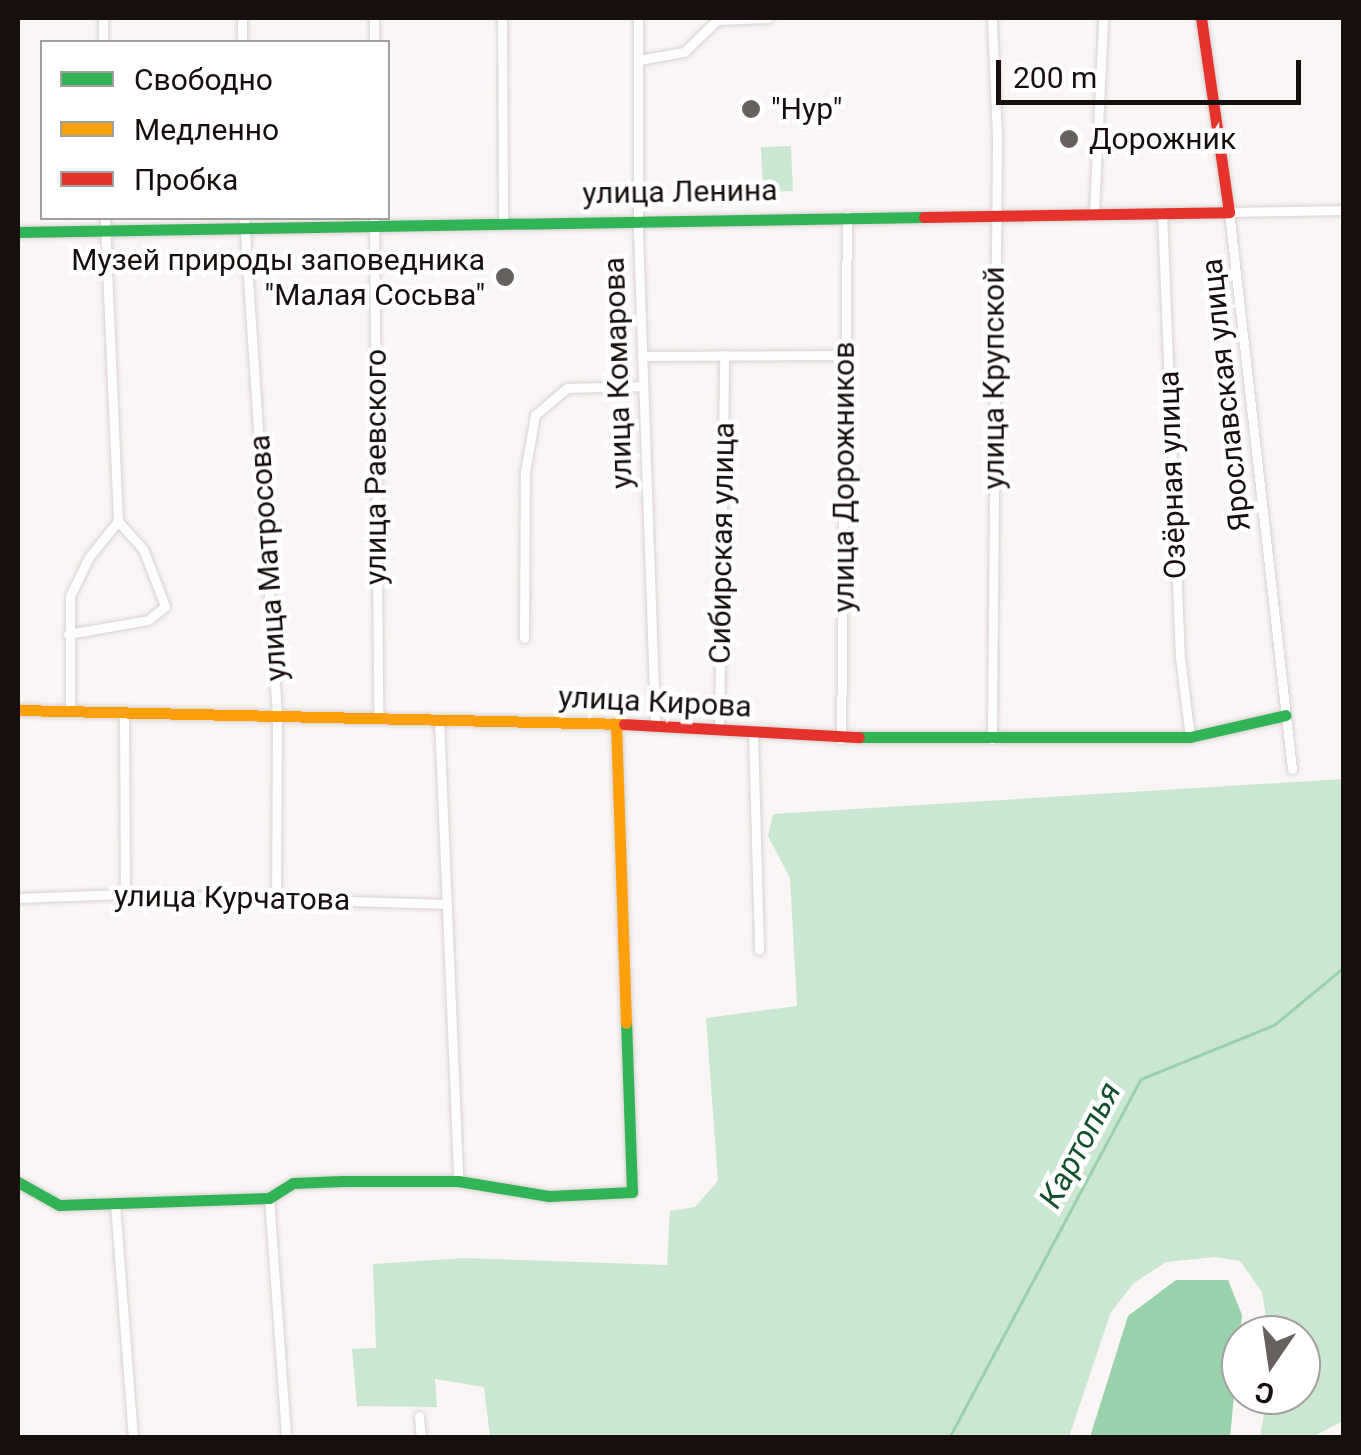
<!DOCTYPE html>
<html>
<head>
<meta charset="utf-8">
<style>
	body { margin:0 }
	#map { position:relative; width:1361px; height:1455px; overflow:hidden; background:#fbf6f6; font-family:Roboto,sans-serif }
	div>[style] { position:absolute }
	.green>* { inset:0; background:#cae8d1 }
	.water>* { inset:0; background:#98d1aa }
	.stream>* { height:2.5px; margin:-1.25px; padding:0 1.25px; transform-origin:1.25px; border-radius:1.25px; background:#98d1aa }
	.roads { filter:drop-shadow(0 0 2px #d8d2d1) drop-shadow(0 0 2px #d8d2d1) }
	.street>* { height:9px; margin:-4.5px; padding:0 4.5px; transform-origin:4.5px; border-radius:4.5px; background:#fefefe }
	.fast>* { height:11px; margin:-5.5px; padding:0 5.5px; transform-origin:5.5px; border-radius:5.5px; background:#30b455 }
	.slow>* { height:11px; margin:-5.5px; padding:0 5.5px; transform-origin:5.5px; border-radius:5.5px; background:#ff9f0a }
	.jam>* { height:11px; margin:-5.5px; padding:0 5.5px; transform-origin:5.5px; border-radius:5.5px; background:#e5322d }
	.dots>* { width:28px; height:28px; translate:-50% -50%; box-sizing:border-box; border:5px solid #fff; border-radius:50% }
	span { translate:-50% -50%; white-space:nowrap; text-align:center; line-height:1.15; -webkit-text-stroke:9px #fff; paint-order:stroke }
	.poi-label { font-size:30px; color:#160f0d }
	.left { translate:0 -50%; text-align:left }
	.right { translate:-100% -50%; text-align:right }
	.street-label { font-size:30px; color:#160f0d }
	.water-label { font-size:32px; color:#13512d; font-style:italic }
	.frame { position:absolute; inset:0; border:20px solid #160f0d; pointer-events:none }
	.legend { position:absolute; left:40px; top:40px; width:350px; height:180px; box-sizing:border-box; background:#fff; border:2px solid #a29f9e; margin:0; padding:12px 18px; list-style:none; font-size:30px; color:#160f0d }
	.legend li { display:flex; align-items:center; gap:20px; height:50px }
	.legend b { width:50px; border:2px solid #a29f9e }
	.north { position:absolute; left:1221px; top:1315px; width:100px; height:100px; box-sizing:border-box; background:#fff; border:2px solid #a29f9e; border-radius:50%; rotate:193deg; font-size:28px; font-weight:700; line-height:40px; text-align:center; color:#160f0d }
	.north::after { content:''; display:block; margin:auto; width:35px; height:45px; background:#66605f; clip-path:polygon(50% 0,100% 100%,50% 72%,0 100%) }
	.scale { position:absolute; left:996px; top:60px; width:305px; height:45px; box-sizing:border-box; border:5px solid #160f0d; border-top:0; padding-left:12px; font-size:30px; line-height:35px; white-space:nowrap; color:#160f0d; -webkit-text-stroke:8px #fff; paint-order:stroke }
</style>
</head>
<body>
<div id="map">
	<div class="green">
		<i style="clip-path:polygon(791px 146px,793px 191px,763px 192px,761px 147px)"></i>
		<i style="clip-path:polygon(1343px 779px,1343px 1421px,1312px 1437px,1260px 1437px,1267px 1395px,1301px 1395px,1301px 1335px,1269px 1335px,1262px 1292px,1240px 1261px,1215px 1257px,1166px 1262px,1134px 1283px,1111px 1312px,1069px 1437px,490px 1437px,484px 1387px,435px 1379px,437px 1407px,357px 1406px,352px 1349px,376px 1348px,373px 1264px,465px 1258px,667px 1265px,670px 1211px,695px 1207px,718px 1181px,706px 1018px,797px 1006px,790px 878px,768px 836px,773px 814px)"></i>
	</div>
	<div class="water">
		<i style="clip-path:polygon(1176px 1280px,1228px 1280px,1242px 1315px,1230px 1437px,1090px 1437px,1128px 1316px)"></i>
	</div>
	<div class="stream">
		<i style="left:949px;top:1438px;width:407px;rotate:-61.9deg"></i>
		<i style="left:1141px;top:1079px;width:144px;rotate:-22.1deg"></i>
		<i style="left:1274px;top:1025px;width:91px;rotate:-39.6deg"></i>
	</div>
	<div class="roads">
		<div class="street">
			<i style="left:103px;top:18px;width:24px;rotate:90deg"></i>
			<i style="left:242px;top:18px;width:24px;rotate:90deg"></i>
			<i style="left:502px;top:18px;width:203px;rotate:89.7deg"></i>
			<i style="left:638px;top:18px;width:215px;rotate:90deg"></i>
			<i style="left:638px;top:233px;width:493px;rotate:88deg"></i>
			<i style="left:992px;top:18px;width:120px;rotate:87.6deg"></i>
			<i style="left:997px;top:138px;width:601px;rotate:90.48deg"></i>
			<i style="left:374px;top:42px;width:24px;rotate:-90deg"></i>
			<i style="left:639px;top:60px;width:46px;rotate:-10.1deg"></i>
			<i style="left:684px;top:52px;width:46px;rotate:-44.1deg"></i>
			<i style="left:717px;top:20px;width:51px;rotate:-2.2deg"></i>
			<i style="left:1094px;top:212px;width:194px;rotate:-87.3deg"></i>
			<i style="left:1162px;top:212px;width:445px;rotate:87.7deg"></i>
			<i style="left:1180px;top:657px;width:81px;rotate:82.9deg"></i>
			<i style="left:244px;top:218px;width:498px;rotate:86.2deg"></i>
			<i style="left:277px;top:715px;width:183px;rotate:90.3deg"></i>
			<i style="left:374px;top:218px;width:499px;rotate:89.5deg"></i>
			<i style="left:642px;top:356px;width:202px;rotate:-0.3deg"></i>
			<i style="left:68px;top:634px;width:81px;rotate:-9.9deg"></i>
			<i style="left:148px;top:620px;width:22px;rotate:-39deg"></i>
			<i style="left:165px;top:606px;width:61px;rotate:-111.1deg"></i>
			<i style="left:143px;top:549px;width:38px;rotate:-132deg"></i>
			<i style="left:524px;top:638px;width:166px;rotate:-89.7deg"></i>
			<i style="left:525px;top:472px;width:58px;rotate:-80deg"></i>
			<i style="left:535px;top:415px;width:42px;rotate:-40.2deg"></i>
			<i style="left:567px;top:388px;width:76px;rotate:-1.5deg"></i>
			<i style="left:70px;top:711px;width:115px;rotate:-90deg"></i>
			<i style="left:70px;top:596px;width:43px;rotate:-64deg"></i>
			<i style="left:89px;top:557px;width:46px;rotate:-51.1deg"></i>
			<i style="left:118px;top:521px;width:303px;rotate:-92.5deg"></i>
			<i style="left:124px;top:712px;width:182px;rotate:89.7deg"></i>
			<i style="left:439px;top:719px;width:462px;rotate:87.6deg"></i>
			<i style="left:719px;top:730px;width:375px;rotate:-89.2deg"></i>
			<i style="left:753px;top:732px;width:218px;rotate:88.4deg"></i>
			<i style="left:841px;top:739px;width:523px;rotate:-89.34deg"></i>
			<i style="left:1292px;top:769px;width:561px;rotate:-96.45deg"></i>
			<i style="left:1229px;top:212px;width:115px;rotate:-1deg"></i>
			<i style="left:18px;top:898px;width:107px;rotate:-2.1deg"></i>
			<i style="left:125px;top:894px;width:322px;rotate:1.8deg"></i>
			<i style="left:269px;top:1198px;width:241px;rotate:85.9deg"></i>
			<i style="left:115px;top:1204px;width:235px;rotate:85.6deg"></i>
			<i style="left:419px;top:1416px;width:22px;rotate:85deg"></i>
		</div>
		<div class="fast">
			<i style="left:18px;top:232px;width:906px;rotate:-0.95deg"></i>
			<i style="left:859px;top:737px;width:331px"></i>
			<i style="left:1190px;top:737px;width:98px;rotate:-12.9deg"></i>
			<i style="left:18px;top:1182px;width:47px;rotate:29.3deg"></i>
			<i style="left:59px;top:1205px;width:210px;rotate:-1.9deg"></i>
			<i style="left:269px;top:1198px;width:28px;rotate:-32deg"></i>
			<i style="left:293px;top:1183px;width:50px;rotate:-2.3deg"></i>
			<i style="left:343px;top:1181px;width:115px"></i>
			<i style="left:458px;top:1181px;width:92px;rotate:9.4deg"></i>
			<i style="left:549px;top:1196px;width:83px;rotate:-2.8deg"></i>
			<i style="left:632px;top:1192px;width:169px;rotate:-92deg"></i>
		</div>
		<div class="slow">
			<i style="left:18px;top:710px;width:606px;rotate:1.32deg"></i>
			<i style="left:616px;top:723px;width:300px;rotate:88.1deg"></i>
		</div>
		<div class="jam">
			<i style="left:924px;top:217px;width:305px;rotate:-0.9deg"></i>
			<i style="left:1229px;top:212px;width:196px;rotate:-98.2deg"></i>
			<i style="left:624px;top:724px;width:235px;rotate:3.2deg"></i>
		</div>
	</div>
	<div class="dots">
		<i style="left:751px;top:109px;background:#66605f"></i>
		<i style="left:1069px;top:139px;background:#66605f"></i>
		<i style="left:505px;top:277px;background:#66605f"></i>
	</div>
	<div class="poi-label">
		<span class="left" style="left:771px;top:109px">"Нур"</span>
		<span class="left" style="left:1089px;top:139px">Дорожник</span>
		<span class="right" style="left:485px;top:277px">Музей природы заповедника<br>"Малая Сосьва"</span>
	</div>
	<div class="street-label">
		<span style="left:680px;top:192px;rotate:-1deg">улица Ленина</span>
		<span style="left:618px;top:373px;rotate:-92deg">улица Комарова</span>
		<span style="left:994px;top:378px;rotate:-90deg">улица Крупской</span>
		<span style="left:1226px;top:395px;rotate:-96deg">Ярославская улица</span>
		<span style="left:376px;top:467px;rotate:-90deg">улица Раевского</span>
		<span style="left:1172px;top:475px;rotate:-92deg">Озёрная улица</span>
		<span style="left:844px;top:477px;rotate:-90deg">улица Дорожников</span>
		<span style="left:722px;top:543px;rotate:-89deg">Сибирская улица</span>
		<span style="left:268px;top:558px;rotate:-94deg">улица Матросова</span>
		<span style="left:655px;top:702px;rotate:3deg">улица Кирова</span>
		<span style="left:232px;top:898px;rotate:1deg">улица Курчатова</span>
	</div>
	<div class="water-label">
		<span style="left:1080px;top:1145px;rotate:-62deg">Картопья</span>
	</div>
	<div class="frame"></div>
	<ul class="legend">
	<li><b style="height:12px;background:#30b455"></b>Свободно</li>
	<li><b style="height:12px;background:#ff9f0a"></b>Медленно</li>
	<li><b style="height:12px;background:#e5322d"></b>Пробка</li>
	</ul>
	<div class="north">С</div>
	<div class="scale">200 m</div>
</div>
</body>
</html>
